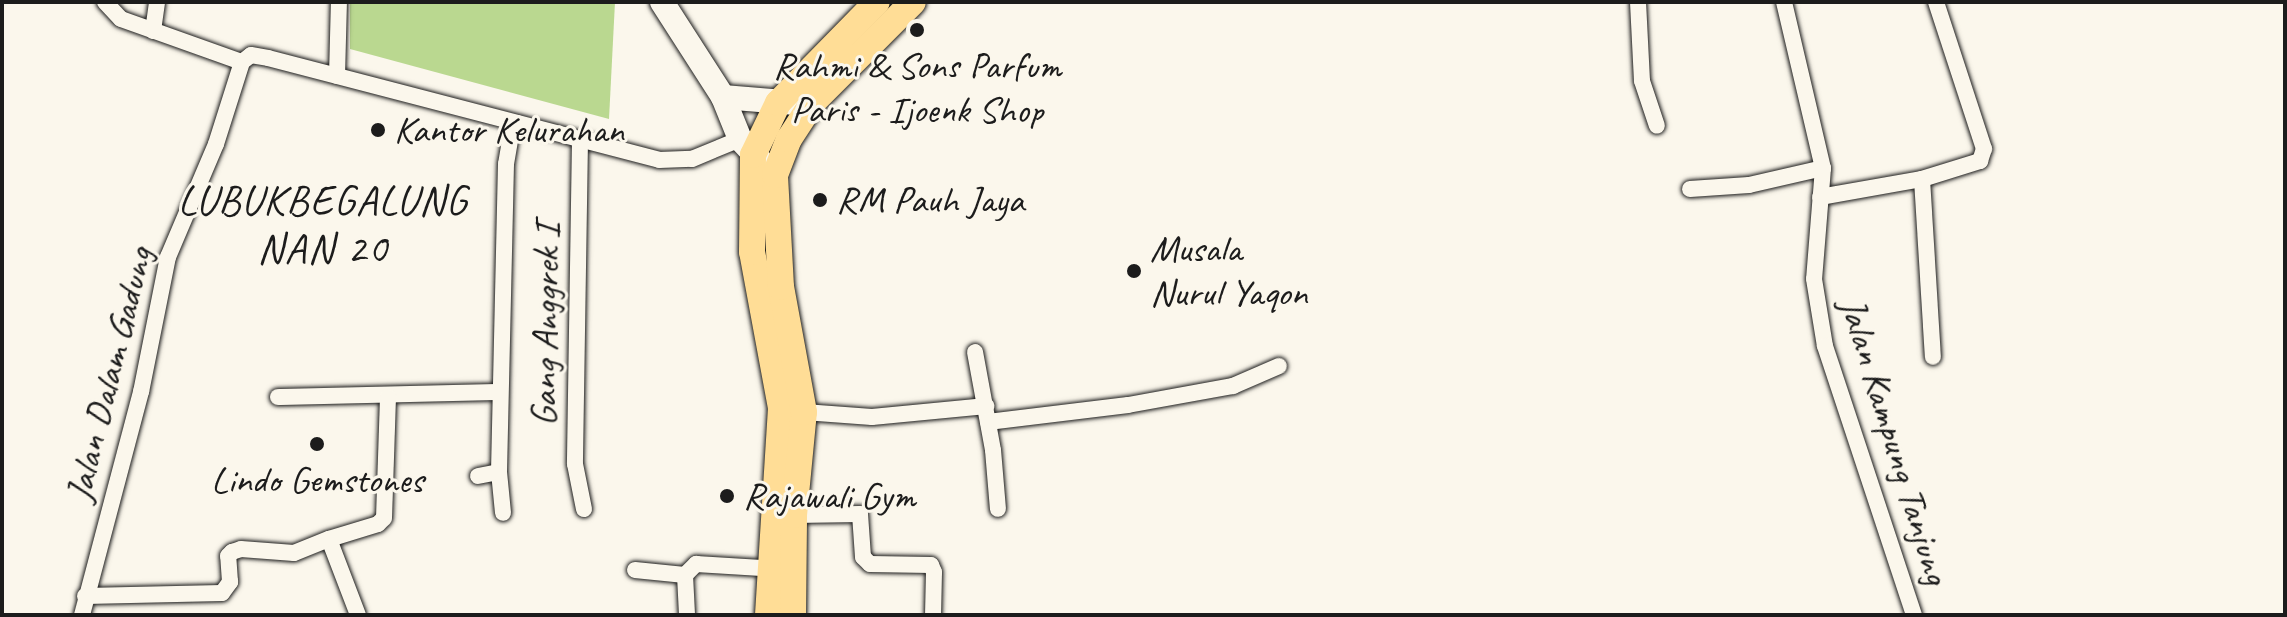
<!DOCTYPE html>
<html>
<head>
<meta charset="utf-8">
<style>
	body { margin:0 }
	#map { position:relative; width:2287px; height:617px; overflow:hidden; background:#fbf7ec; font-family:Caveat,sans-serif }
	div>[style] { position:absolute }
	.green>* { inset:0; background:#bad890 }
	.roads { filter:drop-shadow(0 0 2px #1c1c1c) drop-shadow(0 0 2px #1c1c1c) }
	.minor>* { height:16px; margin:-8px; padding:0 8px; transform-origin:8px; border-radius:8px; background:#fbf7ec }
	.secondary>* { height:24px; margin:-12px; padding:0 12px; transform-origin:12px; border-radius:12px; background:#fbf7ec }
	.primary>* { height:26px; margin:-13px; padding:0 13px; transform-origin:13px; border-radius:13px; background:#ffdd96 }
	.dots>* { width:22px; height:22px; translate:-50% -50%; box-sizing:border-box; border:4px solid #fbf7ec; border-radius:50% }
	span { translate:-50% -50%; white-space:nowrap; text-align:center; line-height:1.15; -webkit-text-stroke:6px #fbf7ec; paint-order:stroke }
	.poi-label { font-size:38px; color:#1c1c1c }
	.left { translate:0 -50%; text-align:left }
	.street-label { font-size:38px; color:#1c1c1c }
	.quarter-label { font-size:42px; color:#1c1c1c; letter-spacing:2px }
	.frame { position:absolute; inset:0; border:4px solid #1c1c1c; pointer-events:none }
</style>
</head>
<body>
<div id="map">
	<div class="green">
		<i style="clip-path:polygon(350px 2px,615px 2px,609px 119px,350px 49px)"></i>
	</div>
	<div class="roads">
		<div class="minor">
			<i style="left:105px;top:2px;width:23px;rotate:47deg"></i>
			<i style="left:121px;top:19px;width:128px;rotate:19.6deg"></i>
			<i style="left:1638px;top:2px;width:79px;rotate:87.1deg"></i>
			<i style="left:1642px;top:81px;width:47px;rotate:71.6deg"></i>
			<i style="left:1784px;top:2px;width:171px;rotate:76.8deg"></i>
			<i style="left:1823px;top:168px;width:111px;rotate:94.6deg"></i>
			<i style="left:1814px;top:279px;width:68px;rotate:80.7deg"></i>
			<i style="left:1825px;top:346px;width:283px;rotate:71.7deg"></i>
			<i style="left:153px;top:31px;width:29px;rotate:-82deg"></i>
			<i style="left:337px;top:76px;width:74px;rotate:-88.5deg"></i>
			<i style="left:580px;top:140px;width:324px;rotate:90.9deg"></i>
			<i style="left:575px;top:464px;width:46px;rotate:78.7deg"></i>
			<i style="left:1922px;top:179px;width:178px;rotate:86.5deg"></i>
			<i style="left:1690px;top:189px;width:59px;rotate:-3.9deg"></i>
			<i style="left:1749px;top:185px;width:76px;rotate:-12.9deg"></i>
			<i style="left:1820px;top:197px;width:104px;rotate:-10deg"></i>
			<i style="left:1922px;top:179px;width:61px;rotate:-17.2deg"></i>
			<i style="left:1980px;top:161px;width:13px;rotate:-72deg"></i>
			<i style="left:1984px;top:149px;width:155px;rotate:-108.1deg"></i>
			<i style="left:975px;top:352px;width:100px;rotate:79.6deg"></i>
			<i style="left:993px;top:450px;width:59px;rotate:85.2deg"></i>
			<i style="left:278px;top:397px;width:221px;rotate:-1.3deg"></i>
			<i style="left:804px;top:412px;width:68px;rotate:4.2deg"></i>
			<i style="left:872px;top:417px;width:115px;rotate:-5.5deg"></i>
			<i style="left:988px;top:422px;width:141px;rotate:-6.9deg"></i>
			<i style="left:1128px;top:405px;width:107px;rotate:-10.3deg"></i>
			<i style="left:1233px;top:386px;width:50px;rotate:-23.5deg"></i>
			<i style="left:499px;top:472px;width:41px;rotate:84.4deg"></i>
			<i style="left:478px;top:476px;width:21px;rotate:-11deg"></i>
			<i style="left:499px;top:472px;width:308px;rotate:-88.7deg"></i>
			<i style="left:506px;top:164px;width:42px;rotate:-80.3deg"></i>
			<i style="left:794px;top:515px;width:66px;rotate:-0.9deg"></i>
			<i style="left:860px;top:514px;width:43px;rotate:86deg"></i>
			<i style="left:863px;top:557px;width:10px;rotate:45deg"></i>
			<i style="left:870px;top:564px;width:61px;rotate:0.9deg"></i>
			<i style="left:931px;top:565px;width:8px;rotate:67deg"></i>
			<i style="left:934px;top:572px;width:43px;rotate:91.3deg"></i>
			<i style="left:635px;top:570px;width:50px;rotate:5.7deg"></i>
			<i style="left:685px;top:575px;width:40px;rotate:87.1deg"></i>
			<i style="left:685px;top:575px;width:16px;rotate:-45deg"></i>
			<i style="left:696px;top:564px;width:82px;rotate:3.5deg"></i>
			<i style="left:85px;top:596px;width:137px;rotate:-1.3deg"></i>
			<i style="left:222px;top:593px;width:14px;rotate:-54deg"></i>
			<i style="left:230px;top:582px;width:26px;rotate:-94deg"></i>
			<i style="left:228px;top:556px;width:6px;rotate:-45deg"></i>
			<i style="left:232px;top:552px;width:9px;rotate:-18deg"></i>
			<i style="left:241px;top:549px;width:53px;rotate:4.3deg"></i>
			<i style="left:294px;top:553px;width:38px;rotate:-22deg"></i>
			<i style="left:82px;top:615px;width:231px;rotate:-75.2deg"></i>
			<i style="left:141px;top:392px;width:138px;rotate:-78.7deg"></i>
			<i style="left:168px;top:257px;width:123px;rotate:-67deg"></i>
			<i style="left:216px;top:144px;width:86px;rotate:-72.4deg"></i>
			<i style="left:242px;top:62px;width:11px;rotate:-38deg"></i>
			<i style="left:251px;top:55px;width:17px;rotate:10deg"></i>
			<i style="left:268px;top:58px;width:404px;rotate:14.6deg"></i>
			<i style="left:659px;top:160px;width:33px;rotate:-2deg"></i>
			<i style="left:692px;top:159px;width:52px;rotate:-22.6deg"></i>
			<i style="left:358px;top:615px;width:81px;rotate:-110.9deg"></i>
			<i style="left:329px;top:539px;width:51px;rotate:-17deg"></i>
			<i style="left:378px;top:524px;width:8px;rotate:-45deg"></i>
			<i style="left:384px;top:518px;width:121px;rotate:-88.1deg"></i>
		</div>
		<div class="secondary">
			<i style="left:662px;top:2px;width:113px;rotate:57.3deg"></i>
			<i style="left:723px;top:97px;width:45px;rotate:68deg"></i>
			<i style="left:740px;top:139px;width:40px;rotate:47deg"></i>
			<i style="left:723px;top:97px;width:73px;rotate:4.7deg"></i>
		</div>
		<div class="primary">
			<i style="left:768px;top:615px;width:207px;rotate:-86.4deg"></i>
			<i style="left:781px;top:408px;width:159px;rotate:-100.5deg"></i>
			<i style="left:752px;top:252px;width:97px;rotate:-89.4deg"></i>
			<i style="left:753px;top:155px;width:58px;rotate:-64.3deg"></i>
			<i style="left:778px;top:103px;width:141px;rotate:-45.6deg"></i>
			<i style="left:793px;top:615px;width:100px;rotate:-89.4deg"></i>
			<i style="left:794px;top:515px;width:103px;rotate:-84.5deg"></i>
			<i style="left:804px;top:412px;width:127px;rotate:-100.4deg"></i>
			<i style="left:781px;top:287px;width:112px;rotate:-93.1deg"></i>
			<i style="left:775px;top:175px;width:39px;rotate:-69deg"></i>
			<i style="left:789px;top:139px;width:44px;rotate:-57deg"></i>
			<i style="left:813px;top:102px;width:141px;rotate:-45deg"></i>
		</div>
	</div>
	<div class="dots">
		<i style="left:917px;top:30px;background:#1c1c1c"></i>
		<i style="left:378px;top:130px;background:#1c1c1c"></i>
		<i style="left:820px;top:200px;background:#1c1c1c"></i>
		<i style="left:1134px;top:271px;background:#1c1c1c"></i>
		<i style="left:317px;top:444px;background:#1c1c1c"></i>
		<i style="left:727px;top:496px;background:#1c1c1c"></i>
	</div>
	<div class="poi-label">
		<span style="left:917px;top:88px">Rahmi &amp; Sons Parfum<br>Paris - Ijoenk Shop</span>
		<span class="left" style="left:394px;top:130px">Kantor Kelurahan</span>
		<span class="left" style="left:836px;top:200px">RM Pauh Jaya</span>
		<span class="left" style="left:1150px;top:271px">Musala<br>Nurul Yaqon</span>
		<span style="left:317px;top:480px">Lindo Gemstones</span>
		<span class="left" style="left:743px;top:496px">Rajawali Gym</span>
	</div>
	<div class="street-label">
		<span style="left:545px;top:325px;rotate:-89deg">Gang Anggrek I</span>
		<span style="left:109px;top:374px;rotate:-76deg">Jalan Dalam Gadung</span>
		<span style="left:1895px;top:441px;rotate:73deg">Jalan Kampung Tanjung</span>
	</div>
	<div class="quarter-label">
		<span style="left:323px;top:225px">LUBUKBEGALUNG<br>NAN 20</span>
	</div>
	<div class="frame"></div>
</div>
</body>
</html>
